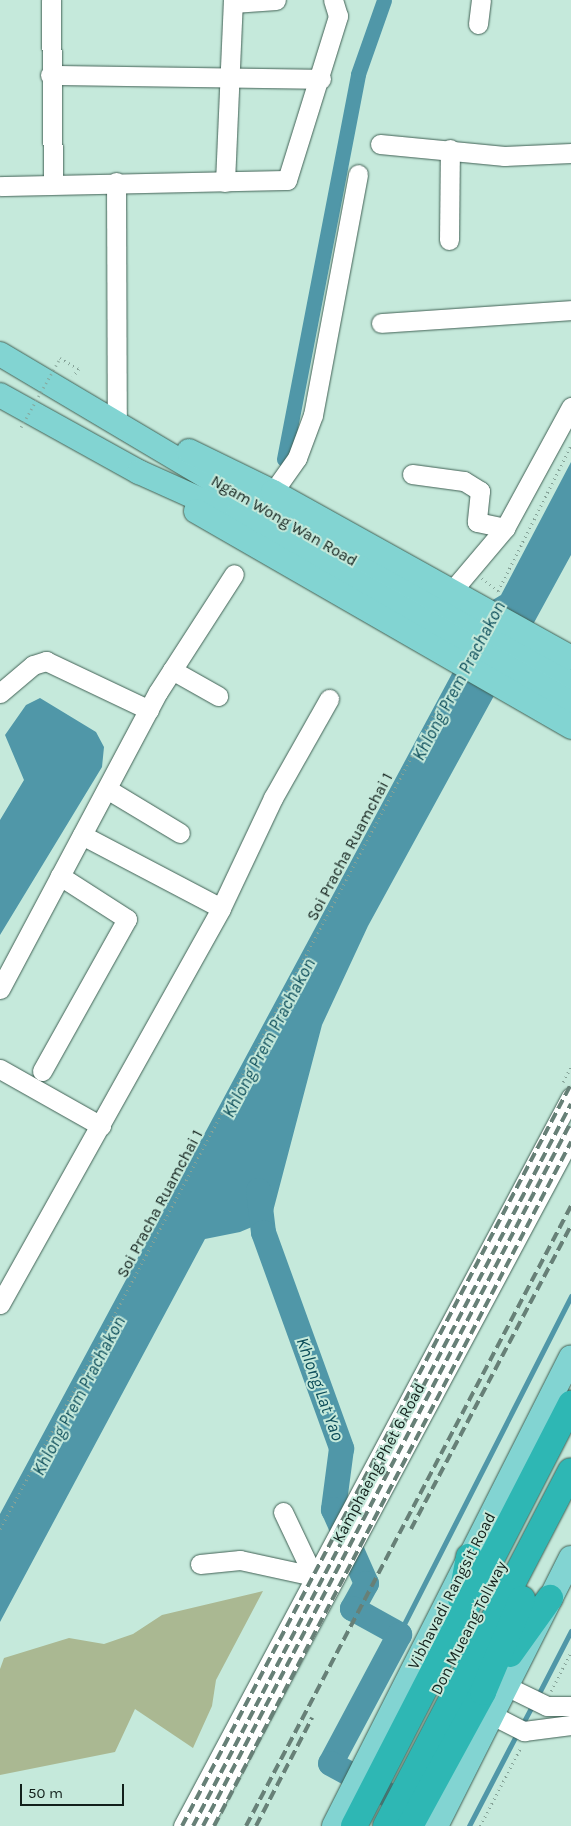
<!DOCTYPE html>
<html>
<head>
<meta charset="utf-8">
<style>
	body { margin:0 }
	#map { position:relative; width:571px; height:1826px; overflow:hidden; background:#c5e9db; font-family:Karla,sans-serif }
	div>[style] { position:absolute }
	.green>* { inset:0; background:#aab892 }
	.water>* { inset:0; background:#5097a8 }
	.stream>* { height:4.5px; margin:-2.25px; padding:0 2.25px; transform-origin:2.25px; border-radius:2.25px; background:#5097a8 }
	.canal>* { height:15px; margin:-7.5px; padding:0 7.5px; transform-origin:7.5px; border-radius:7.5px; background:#5097a8 }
	.river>* { height:25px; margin:-12.5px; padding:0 12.5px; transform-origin:12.5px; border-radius:12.5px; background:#5097a8 }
	.path>* { height:2.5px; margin-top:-1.25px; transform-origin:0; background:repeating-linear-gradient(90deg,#86a398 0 1px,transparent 0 5px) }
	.roads { filter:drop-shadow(0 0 1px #416155) drop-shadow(0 0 1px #416155) }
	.minor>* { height:19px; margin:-9.5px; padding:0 9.5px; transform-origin:9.5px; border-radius:9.5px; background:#fff }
	.major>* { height:24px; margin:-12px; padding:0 12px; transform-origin:12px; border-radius:12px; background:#82d4d2 }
	.highway>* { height:26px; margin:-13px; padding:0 13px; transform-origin:13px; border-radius:13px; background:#2eb7b4 }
	.rail>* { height:4px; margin-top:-2px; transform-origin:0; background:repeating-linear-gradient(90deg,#678077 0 10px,transparent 0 15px) }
	.path-bridge>* { height:2.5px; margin-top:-1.25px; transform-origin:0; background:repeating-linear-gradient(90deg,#86a398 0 1px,transparent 0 5px) }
	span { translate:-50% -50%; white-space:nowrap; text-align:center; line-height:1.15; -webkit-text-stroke:4px #c5e9db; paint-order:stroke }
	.street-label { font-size:16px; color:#12201b }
	.water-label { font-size:18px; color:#0b4c59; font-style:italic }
	.scale { position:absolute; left:20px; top:1784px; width:104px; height:22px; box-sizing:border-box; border:2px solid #12201b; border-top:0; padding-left:6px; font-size:15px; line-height:18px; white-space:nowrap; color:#12201b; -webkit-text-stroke:4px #c5e9db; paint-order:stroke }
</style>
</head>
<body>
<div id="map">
	<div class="green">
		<i style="clip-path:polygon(263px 1591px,216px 1680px,212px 1706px,193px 1748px,135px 1709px,115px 1752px,0 1775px,0 1669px,4px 1658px,69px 1638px,104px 1644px,133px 1634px,162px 1615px)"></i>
	</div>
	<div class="water">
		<i style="clip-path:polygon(571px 462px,571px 555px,368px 926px,322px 1025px,271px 1219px,240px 1232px,205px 1239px,0 1622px,0 1514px,491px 601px,501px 595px)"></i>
		<i style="clip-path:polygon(40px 698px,96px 732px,104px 747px,102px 767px,0 935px,0 820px,24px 780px,5px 735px,26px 705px)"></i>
	</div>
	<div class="stream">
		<i style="left:399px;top:1634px;width:379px;rotate:-63deg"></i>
		<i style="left:537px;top:1697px;width:74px;rotate:-62.7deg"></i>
		<i style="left:522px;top:1725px;width:24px;rotate:-62deg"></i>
		<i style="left:469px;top:1826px;width:106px;rotate:-62.5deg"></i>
	</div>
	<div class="canal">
		<i style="left:284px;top:459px;width:392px;rotate:-79.1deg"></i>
		<i style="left:358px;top:74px;width:78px;rotate:-70.6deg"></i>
	</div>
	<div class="river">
		<i style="left:258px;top:1190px;width:42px;rotate:83.2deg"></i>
		<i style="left:263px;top:1232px;width:230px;rotate:70.1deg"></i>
		<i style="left:341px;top:1448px;width:62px;rotate:97.5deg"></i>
		<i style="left:333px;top:1509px;width:81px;rotate:66deg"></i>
		<i style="left:366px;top:1583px;width:29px;rotate:119deg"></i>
		<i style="left:352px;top:1608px;width:54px;rotate:29deg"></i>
		<i style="left:399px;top:1634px;width:146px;rotate:118.1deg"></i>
		<i style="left:330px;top:1763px;width:100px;rotate:28.6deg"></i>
	</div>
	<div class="path">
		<i style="left:60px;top:358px;width:22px;rotate:30deg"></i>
		<i style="left:79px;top:369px;width:10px;rotate:127deg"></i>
		<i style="left:482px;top:578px;width:21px;rotate:39deg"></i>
		<i style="left:498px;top:591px;width:163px;rotate:-63.4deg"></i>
		<i style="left:563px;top:1082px;width:18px;rotate:-63deg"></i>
		<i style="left:0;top:1529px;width:934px;rotate:-61.95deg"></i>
		<i style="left:551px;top:1691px;width:44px;rotate:-62.9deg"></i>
		<i style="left:480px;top:1826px;width:89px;rotate:-62.6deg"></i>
	</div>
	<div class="roads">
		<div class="minor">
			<i style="left:51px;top:0;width:182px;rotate:89.4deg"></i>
			<i style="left:233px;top:3px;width:43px;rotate:-4deg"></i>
			<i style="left:478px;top:24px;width:24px;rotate:-83deg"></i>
			<i style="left:50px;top:75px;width:271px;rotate:0.8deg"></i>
			<i style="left:380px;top:144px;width:125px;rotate:5.5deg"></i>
			<i style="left:504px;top:156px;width:67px;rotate:-2.6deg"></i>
			<i style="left:116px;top:182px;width:239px;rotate:89.8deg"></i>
			<i style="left:225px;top:182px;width:182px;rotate:-87.5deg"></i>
			<i style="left:0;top:186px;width:287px;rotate:-1.2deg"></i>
			<i style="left:287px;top:180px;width:172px;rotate:-72.7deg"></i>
			<i style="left:338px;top:16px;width:17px;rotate:-107deg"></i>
			<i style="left:449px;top:240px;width:91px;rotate:-89.4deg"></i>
			<i style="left:381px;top:323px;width:190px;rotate:-3.9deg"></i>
			<i style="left:412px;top:474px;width:52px;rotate:7.7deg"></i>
			<i style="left:464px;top:481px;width:19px;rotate:32deg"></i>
			<i style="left:480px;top:491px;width:31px;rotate:96deg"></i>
			<i style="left:477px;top:522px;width:29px;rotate:12deg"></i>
			<i style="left:273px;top:492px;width:42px;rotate:-54.8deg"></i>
			<i style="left:297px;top:458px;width:46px;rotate:-69.6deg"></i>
			<i style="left:313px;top:415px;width:245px;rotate:-79.4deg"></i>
			<i style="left:451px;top:592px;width:84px;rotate:-49.8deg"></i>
			<i style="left:505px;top:528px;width:138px;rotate:-61.4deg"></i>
			<i style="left:172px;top:670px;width:53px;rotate:29.5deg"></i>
			<i style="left:0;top:693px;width:43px;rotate:-40.3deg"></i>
			<i style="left:33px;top:665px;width:14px;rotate:-17deg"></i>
			<i style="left:46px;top:661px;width:114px;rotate:25.4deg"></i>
			<i style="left:107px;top:789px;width:85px;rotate:31.1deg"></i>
			<i style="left:221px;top:908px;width:122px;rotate:-64.7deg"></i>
			<i style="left:273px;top:798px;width:114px;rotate:-60.5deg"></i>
			<i style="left:0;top:989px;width:336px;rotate:-62deg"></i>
			<i style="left:158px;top:692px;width:140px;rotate:-57.2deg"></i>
			<i style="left:0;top:1069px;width:116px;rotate:29.4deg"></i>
			<i style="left:42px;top:1071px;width:174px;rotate:-60.8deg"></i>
			<i style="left:127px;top:919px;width:80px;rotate:-147.3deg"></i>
			<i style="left:0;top:1304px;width:453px;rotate:-60.8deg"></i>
			<i style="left:221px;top:908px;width:157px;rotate:-152.3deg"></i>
			<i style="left:283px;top:1512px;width:68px;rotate:64.6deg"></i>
			<i style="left:200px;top:1564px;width:40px;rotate:-5.7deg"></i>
			<i style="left:240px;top:1560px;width:80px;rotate:12.3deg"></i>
			<i style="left:508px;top:1687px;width:43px;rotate:26deg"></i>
			<i style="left:547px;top:1706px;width:24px"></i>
			<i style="left:492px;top:1715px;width:36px;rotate:27deg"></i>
			<i style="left:524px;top:1731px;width:47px;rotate:-7.3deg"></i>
			<i style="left:183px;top:1826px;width:826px;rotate:-61.98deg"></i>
			<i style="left:202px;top:1826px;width:782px;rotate:-61.83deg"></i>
		</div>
		<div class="major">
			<i style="left:0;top:354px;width:286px;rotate:30.7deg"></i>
			<i style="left:246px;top:500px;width:373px;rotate:29.4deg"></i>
			<i style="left:0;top:395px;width:159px;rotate:29deg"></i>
			<i style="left:139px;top:472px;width:107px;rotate:24.2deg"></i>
			<i style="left:237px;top:516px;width:383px;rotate:29.2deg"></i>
			<i style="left:189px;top:451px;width:93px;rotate:26deg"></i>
			<i style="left:273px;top:492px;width:341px;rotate:29.1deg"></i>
			<i style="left:196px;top:511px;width:433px;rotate:29.9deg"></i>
			<i style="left:334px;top:1826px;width:525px;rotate:-63.19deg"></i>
			<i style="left:436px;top:1826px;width:300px;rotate:-63.3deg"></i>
		</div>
		<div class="highway">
			<i style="left:461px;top:1599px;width:43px;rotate:-79.2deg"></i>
			<i style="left:510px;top:1654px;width:69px;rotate:-54.5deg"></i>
			<i style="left:354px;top:1826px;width:475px;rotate:-62.8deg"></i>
			<i style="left:386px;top:1826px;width:400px;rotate:-62.5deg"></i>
			<i style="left:410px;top:1826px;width:153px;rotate:-61.4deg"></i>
			<i style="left:483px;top:1692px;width:101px;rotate:-67.2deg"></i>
		</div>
	</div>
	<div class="rail">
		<i style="left:411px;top:1529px;width:344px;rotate:-62.2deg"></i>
		<i style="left:182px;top:1826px;width:838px;rotate:-62.33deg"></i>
		<i style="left:193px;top:1826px;width:815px;rotate:-62.37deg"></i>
		<i style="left:203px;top:1826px;width:794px;rotate:-62.4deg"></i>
		<i style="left:214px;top:1826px;width:772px;rotate:-62.44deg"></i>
		<i style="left:246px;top:1826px;width:700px;rotate:-62.34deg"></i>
		<i style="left:256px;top:1826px;width:122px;rotate:-62.6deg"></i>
	</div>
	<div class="path-bridge">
		<i style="left:21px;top:427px;width:79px;rotate:-60.5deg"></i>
	</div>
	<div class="street-label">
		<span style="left:284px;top:521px;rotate:30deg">Ngam Wong Wan Road</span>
		<span style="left:350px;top:847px;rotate:-62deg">Soi Pracha Ruamchai 1</span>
		<span style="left:160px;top:1204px;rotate:-62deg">Soi Pracha Ruamchai 1</span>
		<span style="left:379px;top:1463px;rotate:-62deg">Kamphaeng Phet 6 Road</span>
		<span style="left:452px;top:1591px;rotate:-63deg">Vibhavadi Rangsit Road</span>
		<span style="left:469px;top:1628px;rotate:-63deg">Don Mueang Tollway</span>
	</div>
	<div class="water-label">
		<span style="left:459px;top:681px;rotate:-62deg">Khlong Prem Prachakon</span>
		<span style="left:269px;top:1038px;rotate:-62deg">Khlong Prem Prachakon</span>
		<span style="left:320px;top:1389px;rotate:70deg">Khlong Lat Yao</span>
		<span style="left:79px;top:1396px;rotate:-62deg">Khlong Prem Prachakon</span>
	</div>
	<div class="scale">50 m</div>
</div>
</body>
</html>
